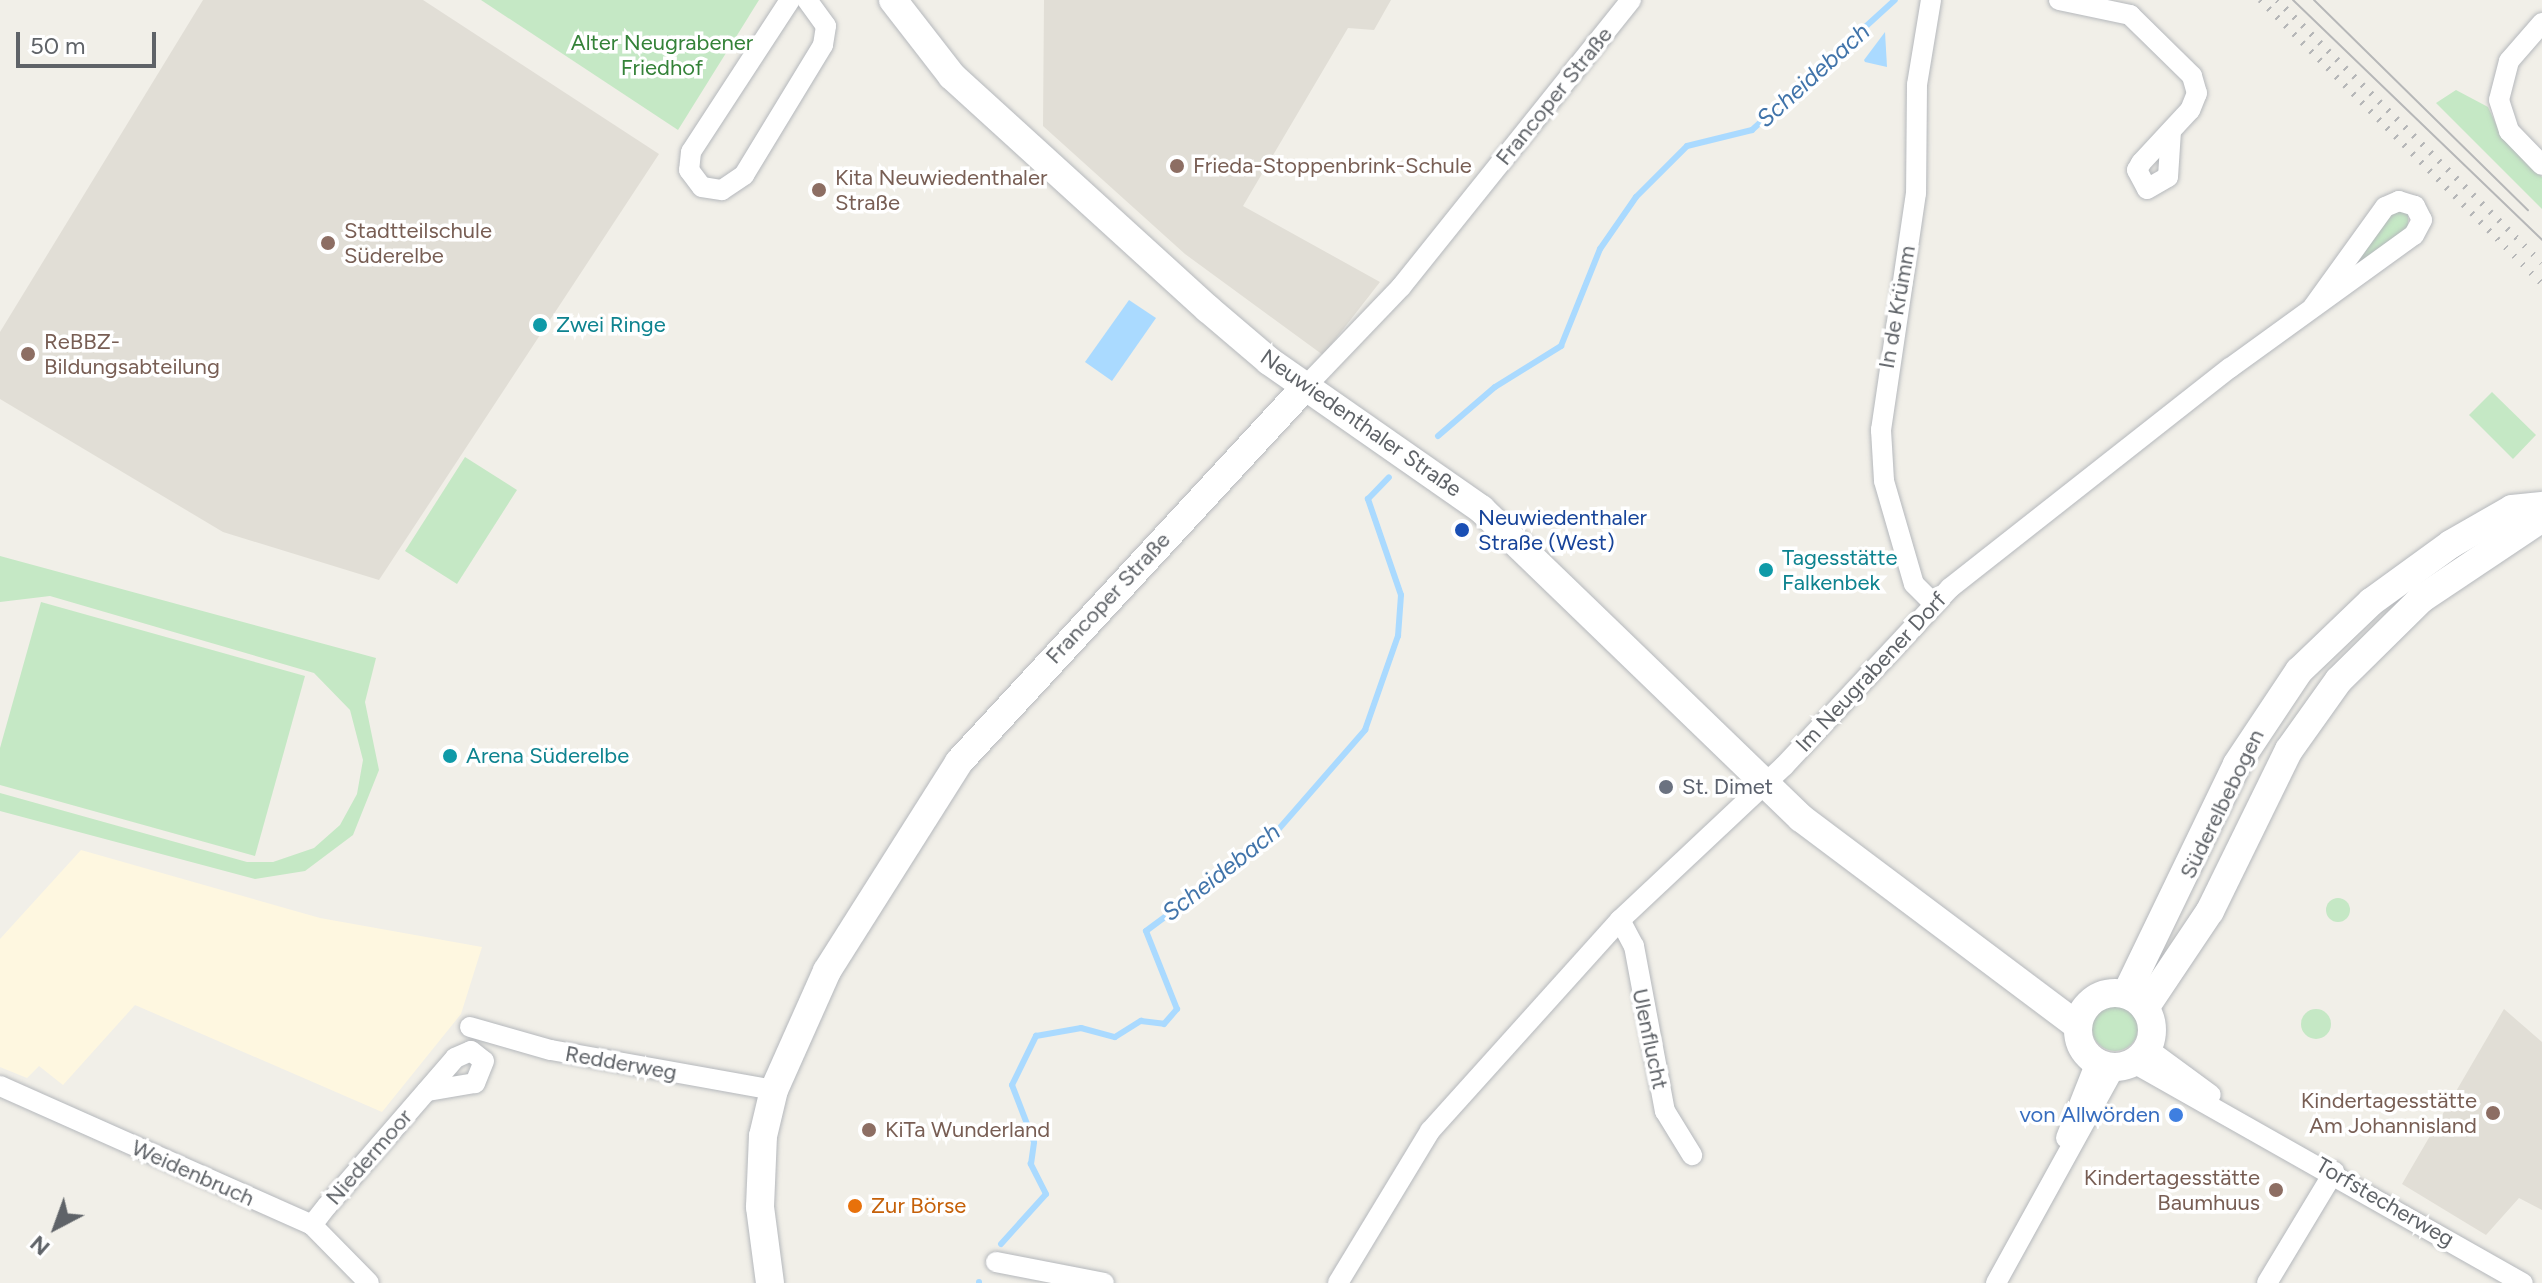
<!DOCTYPE html>
<html>
<head>
<meta charset="utf-8">
<style>
	body { margin:0 }
	#map { position:relative; width:2542px; height:1283px; overflow:hidden; background:#f1efe8; font-family:Figtree,sans-serif }
	div>[style] { position:absolute }
	.commercial>* { inset:0; background:#fef7e0 }
	.education>* { inset:0; background:#e1ded6 }
	.green>* { inset:0; background:#c5e8c5 }
	.round { border-radius:50% }
	.water>* { inset:0; background:#aadaff }
	.stream>* { height:6px; margin:-3px; padding:0 3px; transform-origin:3px; border-radius:3px; background:#aadaff }
	.roads { filter:drop-shadow(0 0 2px #b5b8bc) drop-shadow(0 0 2px #b5b8bc) }
	.street>* { height:20px; margin:-10px; padding:0 10px; transform-origin:10px; border-radius:10px; background:#fff }
	.secondary>* { height:28px; margin:-14px; padding:0 14px; transform-origin:14px; border-radius:14px; background:#fff }
	.secondary>.ring { margin:-14px; padding:0; box-sizing:content-box; background:none; border:28px solid #fff; border-radius:50% }
	.tram>* { height:2px; margin:-1px; padding:0 1px; transform-origin:1px; border-radius:1px; background:#b6b7b8 }
	.rail>* { height:6px; margin-top:-3px; transform-origin:0; background:repeating-linear-gradient(90deg,#b6b7b8 0 2px,transparent 0 12px) }
	.dots>* { width:22px; height:22px; translate:-50% -50%; box-sizing:border-box; border:4px solid #fff; border-radius:50% }
	span { translate:-50% -50%; white-space:nowrap; text-align:center; line-height:1.15; -webkit-text-stroke:7px #fff; paint-order:stroke }
	.park-label { font-size:22px; color:#348238 }
	.street-label { font-size:22px; color:#5f6368 }
	.education-label { font-size:22px; color:#785e54 }
	.left { translate:0 -50%; text-align:left }
	.right { translate:-100% -50%; text-align:right }
	.culture-label { font-size:22px; color:#0d838f }
	.transit-label { font-size:22px; color:#164399 }
	.worship-label { font-size:22px; color:#5b616d }
	.shop-label { font-size:22px; color:#366cbe }
	.food-label { font-size:22px; color:#c56008 }
	.water-label { font-size:24px; color:#4174aa; font-style:italic }
	.north { position:absolute; left:16px; top:1187px; width:80px; height:80px; -webkit-text-stroke:6px #fff; paint-order:stroke; rotate:221deg; font-size:22px; font-weight:700; line-height:32px; text-align:center; color:#5f6368 }
	.north::after { content:''; display:block; margin:auto; width:28px; height:36px; background:#5f6368; clip-path:polygon(50% 0,100% 100%,50% 72%,0 100%) }
	.scale { position:absolute; left:16px; top:32px; width:140px; height:36px; box-sizing:border-box; border:4px solid #5f6368; border-top:0; padding-left:10px; font-size:24px; line-height:28px; white-space:nowrap; color:#5f6368; -webkit-text-stroke:6px #fff; paint-order:stroke }
</style>
</head>
<body>
<div id="map">
	<div class="commercial">
		<i style="clip-path:polygon(81px 850px,320px 918px,482px 947px,461px 1014px,382px 1112px,135px 1005px,63px 1085px,39px 1066px,27px 1078px,0 1067px,0 939px)"></i>
	</div>
	<div class="education">
		<i style="clip-path:polygon(203px 0,423px 0,659px 154px,379px 580px,223px 532px,0 399px,0 332px)"></i>
		<i style="clip-path:polygon(1044px 0,1391px 0,1374px 30px,1348px 28px,1243px 206px,1380px 282px,1323px 355px,1185px 254px,1043px 126px)"></i>
		<i style="clip-path:polygon(2504px 1009px,2542px 1042px,2542px 1210px,2519px 1198px,2486px 1235px,2402px 1184px)"></i>
	</div>
	<div class="green">
		<i style="clip-path:polygon(481px 0,759px 0,678px 130px)"></i>
		<i style="clip-path:polygon(2456px 90px,2488px 107px,2501px 135px,2542px 177px,2542px 209px,2436px 103px)"></i>
		<i style="clip-path:polygon(2392px 209px,2408px 212px,2408px 228px,2361px 270px,2354px 264px)"></i>
		<i style="clip-path:polygon(2492px 392px,2536px 435px,2513px 459px,2469px 415px)"></i>
		<i style="clip-path:polygon(465px 457px,517px 490px,457px 584px,405px 551px)"></i>
		<i style="clip-path:polygon(0 556px,376px 658px,365px 702px,379px 770px,353px 835px,305px 871px,255px 879px,0 811px,0 793px,247px 862px,273px 862px,314px 848px,340px 825px,357px 794px,363px 760px,350px 710px,314px 673px,50px 596px,0 602px)"></i>
		<i style="clip-path:polygon(41px 602px,305px 676px,255px 856px,0 785px,0 748px)"></i>
		<i class="round" style="left:2326px;top:898px;width:24px;height:24px"></i>
		<i class="round" style="left:2092px;top:1005px;width:46px;height:46px"></i>
		<i class="round" style="left:2301px;top:1009px;width:30px;height:30px"></i>
	</div>
	<div class="water">
		<i style="clip-path:polygon(1885px 32px,1887px 67px,1865px 62px,1864px 60px)"></i>
		<i style="clip-path:polygon(1129px 300px,1156px 318px,1112px 381px,1085px 362px)"></i>
	</div>
	<div class="stream">
		<i style="left:1438px;top:436px;width:75px;rotate:-40.7deg"></i>
		<i style="left:1495px;top:387px;width:78px;rotate:-31.8deg"></i>
		<i style="left:1561px;top:346px;width:105px;rotate:-68.1deg"></i>
		<i style="left:1600px;top:249px;width:63px;rotate:-55.3deg"></i>
		<i style="left:1636px;top:197px;width:72px;rotate:-45deg"></i>
		<i style="left:1687px;top:146px;width:67px;rotate:-13.8deg"></i>
		<i style="left:1752px;top:130px;width:193px;rotate:-42.3deg"></i>
		<i style="left:1001px;top:1244px;width:67px;rotate:-48deg"></i>
		<i style="left:1046px;top:1194px;width:34px;rotate:-117deg"></i>
		<i style="left:1031px;top:1164px;width:22px;rotate:-82deg"></i>
		<i style="left:1034px;top:1142px;width:61px;rotate:-111.1deg"></i>
		<i style="left:1012px;top:1085px;width:55px;rotate:-63.9deg"></i>
		<i style="left:1036px;top:1036px;width:46px;rotate:-10.1deg"></i>
		<i style="left:1081px;top:1028px;width:35px;rotate:15deg"></i>
		<i style="left:1115px;top:1037px;width:31px;rotate:-32deg"></i>
		<i style="left:1141px;top:1021px;width:23px;rotate:7deg"></i>
		<i style="left:1164px;top:1024px;width:20px;rotate:-49deg"></i>
		<i style="left:1177px;top:1009px;width:84px;rotate:-111.7deg"></i>
		<i style="left:1146px;top:931px;width:154px;rotate:-36.6deg"></i>
		<i style="left:1270px;top:839px;width:145px;rotate:-48.9deg"></i>
		<i style="left:1365px;top:730px;width:100px;rotate:-70.7deg"></i>
		<i style="left:1398px;top:636px;width:41px;rotate:-85.8deg"></i>
		<i style="left:1401px;top:595px;width:102px;rotate:-109deg"></i>
		<i style="left:1368px;top:499px;width:30px;rotate:-46deg"></i>
		<i style="left:979px;top:1283px;width:1px;rotate:-90deg"></i>
	</div>
	<div class="roads">
		<div class="street">
			<i style="left:790px;top:0;width:181px;rotate:123.1deg"></i>
			<i style="left:691px;top:152px;width:18px;rotate:96deg"></i>
			<i style="left:689px;top:170px;width:21px;rotate:53deg"></i>
			<i style="left:702px;top:187px;width:20px;rotate:9deg"></i>
			<i style="left:722px;top:190px;width:27px;rotate:-34deg"></i>
			<i style="left:744px;top:175px;width:152px;rotate:-58.7deg"></i>
			<i style="left:823px;top:45px;width:19px;rotate:-81deg"></i>
			<i style="left:826px;top:26px;width:32px;rotate:-126deg"></i>
			<i style="left:1931px;top:0;width:86px;rotate:99.4deg"></i>
			<i style="left:1917px;top:85px;width:108px;rotate:90.5deg"></i>
			<i style="left:1916px;top:193px;width:240px;rotate:98.4deg"></i>
			<i style="left:1881px;top:430px;width:51px;rotate:86.6deg"></i>
			<i style="left:1884px;top:481px;width:107px;rotate:73.8deg"></i>
			<i style="left:1914px;top:584px;width:28px;rotate:45deg"></i>
			<i style="left:2059px;top:0;width:73px;rotate:11.9deg"></i>
			<i style="left:2130px;top:15px;width:87px;rotate:44.5deg"></i>
			<i style="left:2192px;top:76px;width:18px;rotate:74deg"></i>
			<i style="left:2197px;top:93px;width:18px;rotate:112deg"></i>
			<i style="left:2190px;top:110px;width:72px;rotate:132.8deg"></i>
			<i style="left:2141px;top:163px;width:8px;rotate:120deg"></i>
			<i style="left:2137px;top:170px;width:21px;rotate:62deg"></i>
			<i style="left:2147px;top:189px;width:24px;rotate:-30deg"></i>
			<i style="left:2168px;top:177px;width:46px;rotate:-86.3deg"></i>
			<i style="left:2542px;top:23px;width:50px;rotate:131deg"></i>
			<i style="left:2509px;top:61px;width:40px;rotate:104.4deg"></i>
			<i style="left:2499px;top:100px;width:33px;rotate:72deg"></i>
			<i style="left:2509px;top:131px;width:47px;rotate:45.9deg"></i>
			<i style="left:1307px;top:385px;width:136px;rotate:-46.2deg"></i>
			<i style="left:1401px;top:287px;width:368px;rotate:-51.3deg"></i>
			<i style="left:1620px;top:920px;width:30px;rotate:62deg"></i>
			<i style="left:1634px;top:946px;width:168px;rotate:79.4deg"></i>
			<i style="left:1665px;top:1111px;width:52px;rotate:58.5deg"></i>
			<i style="left:470px;top:1027px;width:84px;rotate:15.9deg"></i>
			<i style="left:551px;top:1050px;width:227px;rotate:10.2deg"></i>
			<i style="left:2147px;top:1048px;width:79px;rotate:36.3deg"></i>
			<i style="left:2132px;top:1062px;width:449px;rotate:29.5deg"></i>
			<i style="left:0;top:1086px;width:342px;rotate:24deg"></i>
			<i style="left:312px;top:1225px;width:81px;rotate:45.5deg"></i>
			<i style="left:2066px;top:1138px;width:82px;rotate:-68.5deg"></i>
			<i style="left:312px;top:1225px;width:24px;rotate:-52deg"></i>
			<i style="left:327px;top:1206px;width:196px;rotate:-49.1deg"></i>
			<i style="left:455px;top:1058px;width:17px;rotate:-24deg"></i>
			<i style="left:471px;top:1051px;width:16px;rotate:38deg"></i>
			<i style="left:484px;top:1061px;width:24px;rotate:112deg"></i>
			<i style="left:475px;top:1083px;width:49px;rotate:170.5deg"></i>
			<i style="left:996px;top:1262px;width:110px;rotate:11deg"></i>
			<i style="left:1338px;top:1283px;width:178px;rotate:-58.8deg"></i>
			<i style="left:1430px;top:1131px;width:284px;rotate:-48deg"></i>
			<i style="left:1620px;top:920px;width:225px;rotate:-43.2deg"></i>
			<i style="left:1784px;top:766px;width:243px;rotate:-47deg"></i>
			<i style="left:1950px;top:588px;width:356px;rotate:-38.2deg"></i>
			<i style="left:2230px;top:368px;width:227px;rotate:-35.9deg"></i>
			<i style="left:2414px;top:235px;width:17px;rotate:-62deg"></i>
			<i style="left:2422px;top:220px;width:16px;rotate:-117deg"></i>
			<i style="left:2415px;top:206px;width:17px;rotate:-163deg"></i>
			<i style="left:2399px;top:201px;width:15px;rotate:157deg"></i>
			<i style="left:2385px;top:207px;width:123px;rotate:125.8deg"></i>
			<i style="left:1996px;top:1283px;width:247px;rotate:-61.1deg"></i>
			<i style="left:2267px;top:1283px;width:130px;rotate:-58.9deg"></i>
		</div>
		<div class="secondary">
			<i style="left:893px;top:0;width:96px;rotate:52.2deg"></i>
			<i style="left:952px;top:76px;width:346px;rotate:42.3deg"></i>
			<i style="left:1208px;top:309px;width:80px;rotate:40.4deg"></i>
			<i style="left:1269px;top:361px;width:259px;rotate:34.9deg"></i>
			<i style="left:1481px;top:509px;width:445px;rotate:44deg"></i>
			<i style="left:1801px;top:818px;width:346px;rotate:36.9deg"></i>
			<i class="ring" style="left:2078px;top:993px;width:46px;height:46px"></i>
			<i style="left:2126px;top:994px;width:255px;rotate:-64.2deg"></i>
			<i style="left:2237px;top:764px;width:112px;rotate:-56.3deg"></i>
			<i style="left:2299px;top:671px;width:100px;rotate:-43.8deg"></i>
			<i style="left:2371px;top:602px;width:99px;rotate:-35.9deg"></i>
			<i style="left:2451px;top:544px;width:70px;rotate:-29.8deg"></i>
			<i style="left:2512px;top:509px;width:30px;rotate:-6deg"></i>
			<i style="left:2145px;top:1008px;width:117px;rotate:-56.2deg"></i>
			<i style="left:2210px;top:911px;width:179px;rotate:-63.9deg"></i>
			<i style="left:2289px;top:750px;width:86px;rotate:-54.5deg"></i>
			<i style="left:2339px;top:680px;width:115px;rotate:-44.6deg"></i>
			<i style="left:2421px;top:599px;width:146px;rotate:-33.8deg"></i>
			<i style="left:770px;top:1283px;width:77px;rotate:-97.5deg"></i>
			<i style="left:760px;top:1207px;width:71px;rotate:-87.6deg"></i>
			<i style="left:763px;top:1136px;width:47px;rotate:-76.6deg"></i>
			<i style="left:774px;top:1090px;width:130px;rotate:-66deg"></i>
			<i style="left:827px;top:971px;width:247px;rotate:-57.7deg"></i>
			<i style="left:959px;top:762px;width:513px;rotate:-47.29deg"></i>
		</div>
	</div>
	<div class="tram">
		<i style="left:2293px;top:0;width:346px;rotate:43.9deg"></i>
		<i style="left:2314px;top:0;width:300px;rotate:44.5deg"></i>
	</div>
	<div class="rail">
		<i style="left:2260px;top:0;width:400px;rotate:45.2deg"></i>
		<i style="left:2277px;top:0;width:373px;rotate:44.8deg"></i>
	</div>
	<div class="dots">
		<i style="left:1177px;top:166px;background:#8d6e63"></i>
		<i style="left:819px;top:190px;background:#8d6e63"></i>
		<i style="left:328px;top:243px;background:#8d6e63"></i>
		<i style="left:540px;top:325px;background:#0f9aa8"></i>
		<i style="left:28px;top:354px;background:#8d6e63"></i>
		<i style="left:1462px;top:530px;background:#1a4fb4"></i>
		<i style="left:1766px;top:570px;background:#0f9aa8"></i>
		<i style="left:450px;top:756px;background:#0f9aa8"></i>
		<i style="left:1666px;top:787px;background:#6b7280"></i>
		<i style="left:2493px;top:1113px;background:#8d6e63"></i>
		<i style="left:2176px;top:1115px;background:#3f7fe0"></i>
		<i style="left:869px;top:1130px;background:#8d6e63"></i>
		<i style="left:2276px;top:1190px;background:#8d6e63"></i>
		<i style="left:855px;top:1206px;background:#e8710a"></i>
	</div>
	<div class="park-label">
		<span style="left:662px;top:55px">Alter Neugrabener<br>Friedhof</span>
	</div>
	<div class="street-label">
		<span style="left:1554px;top:96px;rotate:-51deg">Francoper Straße</span>
		<span style="left:1897px;top:307px;rotate:-80deg">In de Krümm</span>
		<span style="left:1361px;top:423px;rotate:35deg">Neuwiedenthaler Straße</span>
		<span style="left:1108px;top:598px;rotate:-47deg">Francoper Straße</span>
		<span style="left:1871px;top:672px;rotate:-47deg">Im Neugrabener Dorf</span>
		<span style="left:2222px;top:804px;rotate:-64deg">Süderelbebogen</span>
		<span style="left:1650px;top:1039px;rotate:78deg">Ulenflucht</span>
		<span style="left:621px;top:1063px;rotate:10deg">Redderweg</span>
		<span style="left:369px;top:1157px;rotate:-49deg">Niedermoor</span>
		<span style="left:193px;top:1173px;rotate:24deg">Weidenbruch</span>
		<span style="left:2385px;top:1202px;rotate:30deg">Torfstecherweg</span>
	</div>
	<div class="education-label">
		<span class="left" style="left:1193px;top:166px">Frieda-Stoppenbrink-Schule</span>
		<span class="left" style="left:835px;top:190px">Kita Neuwiedenthaler<br>Straße</span>
		<span class="left" style="left:344px;top:243px">Stadtteilschule<br>Süderelbe</span>
		<span class="left" style="left:44px;top:354px">ReBBZ-<br>Bildungsabteilung</span>
		<span class="right" style="left:2477px;top:1113px">Kindertagesstätte<br>Am Johannisland</span>
		<span class="left" style="left:885px;top:1130px">KiTa Wunderland</span>
		<span class="right" style="left:2260px;top:1190px">Kindertagesstätte<br>Baumhuus</span>
	</div>
	<div class="culture-label">
		<span class="left" style="left:556px;top:325px">Zwei Ringe</span>
		<span class="left" style="left:1782px;top:570px">Tagesstätte<br>Falkenbek</span>
		<span class="left" style="left:466px;top:756px">Arena Süderelbe</span>
	</div>
	<div class="transit-label">
		<span class="left" style="left:1478px;top:530px">Neuwiedenthaler<br>Straße (West)</span>
	</div>
	<div class="worship-label">
		<span class="left" style="left:1682px;top:787px">St. Dimet</span>
	</div>
	<div class="shop-label">
		<span class="right" style="left:2160px;top:1115px">von Allwörden</span>
	</div>
	<div class="food-label">
		<span class="left" style="left:871px;top:1206px">Zur Börse</span>
	</div>
	<div class="water-label">
		<span style="left:1813px;top:75px;rotate:-42deg">Scheidebach</span>
		<span style="left:1221px;top:872px;rotate:-38deg">Scheidebach</span>
	</div>
	<div class="north">N</div>
	<div class="scale">50 m</div>
</div>
</body>
</html>
